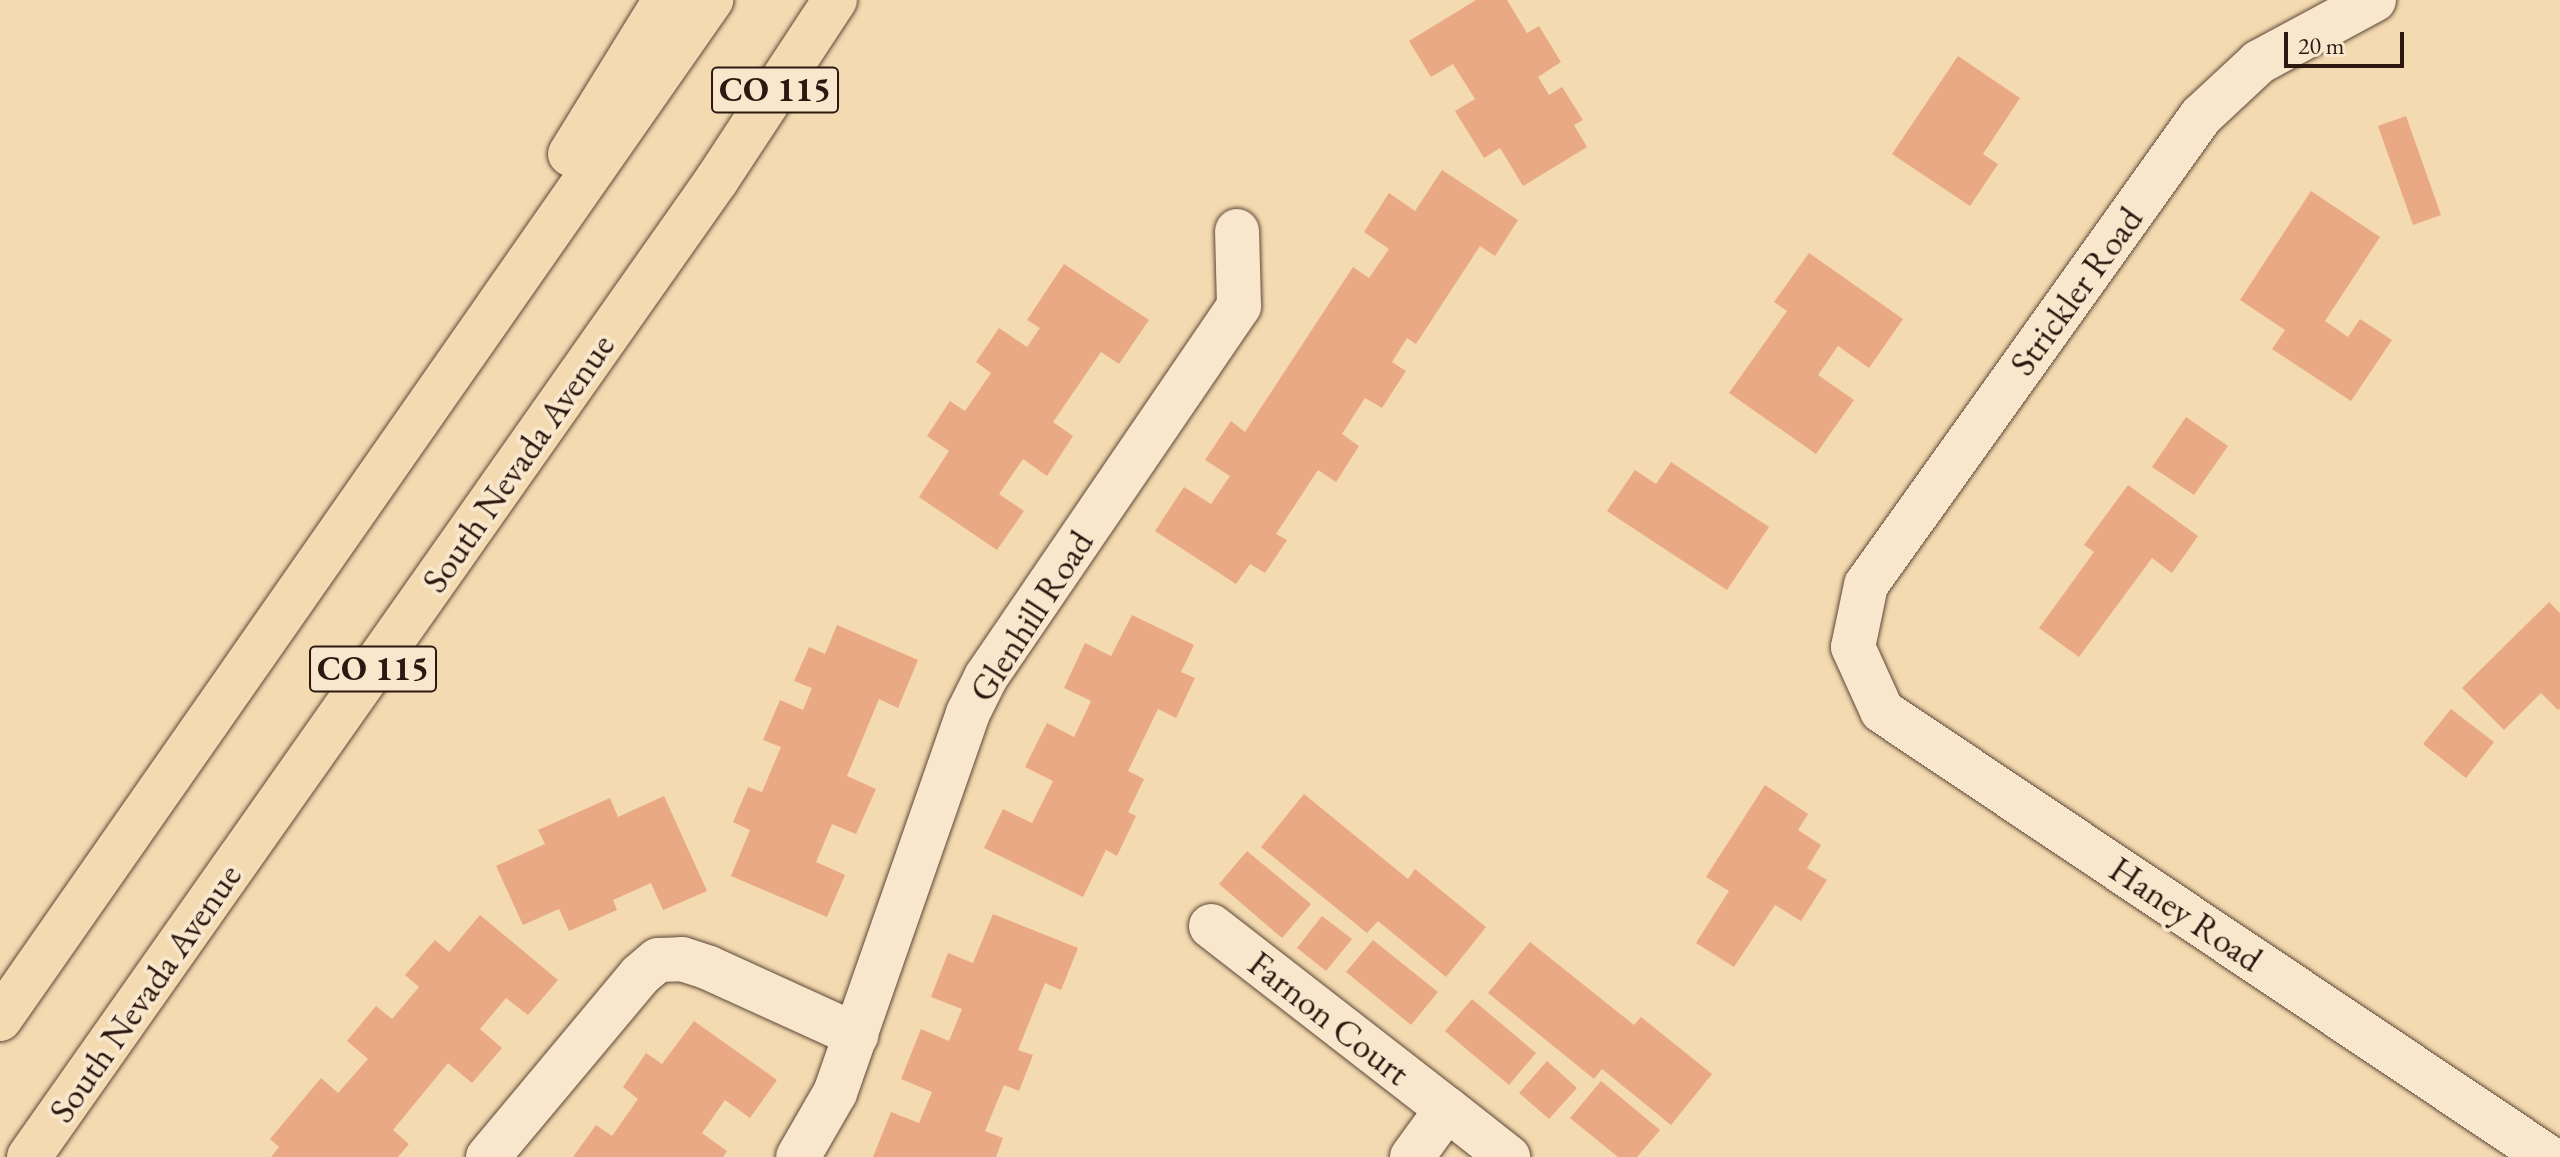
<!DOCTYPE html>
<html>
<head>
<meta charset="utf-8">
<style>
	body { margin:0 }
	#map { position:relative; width:2560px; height:1157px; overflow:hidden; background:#f4dab0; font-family:"EB Garamond",serif }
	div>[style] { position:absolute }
	.building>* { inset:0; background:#eaa985 }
	.roads { filter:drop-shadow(0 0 2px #5e4838) drop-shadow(0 0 2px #5e4838) }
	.minor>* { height:44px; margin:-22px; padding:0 22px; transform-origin:22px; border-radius:22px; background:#f8e7cc }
	.highway>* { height:44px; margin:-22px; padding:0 22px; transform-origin:22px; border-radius:22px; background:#f4dab0 }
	span { translate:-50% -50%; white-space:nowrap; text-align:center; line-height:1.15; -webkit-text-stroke:8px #f8e7cc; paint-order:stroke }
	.shield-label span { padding:2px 6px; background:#f8e7cc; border:2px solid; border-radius:6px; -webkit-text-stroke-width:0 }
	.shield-label { font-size:34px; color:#2c1810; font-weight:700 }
	.street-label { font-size:36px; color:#2c1810 }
	.scale { position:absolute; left:2284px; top:32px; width:120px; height:36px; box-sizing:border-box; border:4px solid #2c1810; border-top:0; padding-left:10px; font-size:24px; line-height:28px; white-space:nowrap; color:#2c1810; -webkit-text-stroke:6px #f8e7cc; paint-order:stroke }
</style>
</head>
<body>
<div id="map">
	<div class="building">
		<i style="clip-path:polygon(1476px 0,1507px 0,1527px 33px,1539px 26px,1561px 62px,1538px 77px,1549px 95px,1562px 87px,1583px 120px,1574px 125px,1587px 147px,1523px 186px,1500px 148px,1484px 158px,1455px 111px,1475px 99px,1453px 64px,1431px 77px,1409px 41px)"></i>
		<i style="clip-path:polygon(1958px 56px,2020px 98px,1983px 154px,1998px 164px,1970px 206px,1892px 154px)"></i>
		<i style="clip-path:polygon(2406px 116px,2441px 215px,2413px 225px,2378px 126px)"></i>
		<i style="clip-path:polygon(1442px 170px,1518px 220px,1495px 256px,1480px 246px,1416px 344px,1407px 338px,1392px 362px,1406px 371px,1382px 408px,1365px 398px,1342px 434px,1359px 446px,1336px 482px,1318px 470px,1276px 534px,1287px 540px,1265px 573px,1250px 564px,1236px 584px,1155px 531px,1184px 487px,1211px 504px,1230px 476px,1205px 460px,1231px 421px,1245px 432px,1353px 267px,1369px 278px,1389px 249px,1364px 232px,1389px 193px,1415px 211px)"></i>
		<i style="clip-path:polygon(2311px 191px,2380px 237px,2325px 321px,2348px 337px,2360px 319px,2392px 340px,2351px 401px,2272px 349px,2285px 330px,2240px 300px)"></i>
		<i style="clip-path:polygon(1809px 253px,1903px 319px,1869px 368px,1838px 346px,1818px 375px,1854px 400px,1816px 454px,1729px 393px,1787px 311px,1774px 302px)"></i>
		<i style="clip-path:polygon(1064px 264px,1149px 320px,1119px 364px,1101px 352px,1053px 422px,1073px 436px,1047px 476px,1023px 459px,999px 494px,1024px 511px,997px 550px,919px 497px,949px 451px,927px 436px,950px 401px,965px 411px,991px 373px,976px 362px,999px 328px,1027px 347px,1040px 328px,1027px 320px)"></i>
		<i style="clip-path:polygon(2186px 417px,2228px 446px,2194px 495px,2152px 467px)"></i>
		<i style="clip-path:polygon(1671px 462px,1769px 527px,1727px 590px,1607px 511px,1635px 470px,1656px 484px)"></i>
		<i style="clip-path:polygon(2128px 485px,2198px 536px,2172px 573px,2152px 558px,2079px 657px,2039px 628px,2094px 552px,2084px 545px)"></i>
		<i style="clip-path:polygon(2549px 602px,2560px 613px,2560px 708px,2558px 710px,2541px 693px,2504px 730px,2462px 688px)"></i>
		<i style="clip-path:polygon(1132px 615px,1194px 645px,1181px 672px,1195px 678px,1176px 718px,1158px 709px,1128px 771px,1144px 779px,1128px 812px,1136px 816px,1117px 856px,1106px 850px,1083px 897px,984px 848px,1003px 809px,1032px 823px,1053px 781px,1025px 767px,1047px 723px,1074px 737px,1091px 701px,1064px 688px,1085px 643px,1111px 656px)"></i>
		<i style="clip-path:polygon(837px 625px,918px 660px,898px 708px,879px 699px,847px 776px,876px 789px,856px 834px,832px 824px,816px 862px,845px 875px,827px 917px,731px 876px,750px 830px,733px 822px,748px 787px,762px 792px,781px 747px,763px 740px,780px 700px,803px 710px,812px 688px,794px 681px,809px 647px,825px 654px)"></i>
		<i style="clip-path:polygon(2451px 709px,2494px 742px,2466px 778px,2423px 744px)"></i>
		<i style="clip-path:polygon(1765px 785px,1808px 814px,1798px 830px,1821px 845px,1807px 868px,1827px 880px,1801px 921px,1775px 905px,1734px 967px,1696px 943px,1729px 891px,1706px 877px)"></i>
		<i style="clip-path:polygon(1304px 794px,1408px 879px,1415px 869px,1486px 927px,1446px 977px,1378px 921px,1367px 933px,1261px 847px)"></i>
		<i style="clip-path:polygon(664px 796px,707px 891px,663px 910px,651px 883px,613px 900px,617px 910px,569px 931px,559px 909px,523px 925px,496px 866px,545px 844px,538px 830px,610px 798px,618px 817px)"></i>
		<i style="clip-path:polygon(1247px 851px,1311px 904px,1282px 938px,1219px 884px)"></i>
		<i style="clip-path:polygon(993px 914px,1078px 948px,1061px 990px,1045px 983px,1018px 1050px,1033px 1055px,1019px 1091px,1004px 1085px,985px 1131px,1003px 1138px,996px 1157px,873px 1157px,891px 1112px,919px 1123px,932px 1092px,901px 1079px,921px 1029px,949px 1041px,962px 1009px,931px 997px,948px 953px,973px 963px)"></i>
		<i style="clip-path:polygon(480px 915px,558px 980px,528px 1015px,506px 998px,480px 1029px,502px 1048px,472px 1083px,448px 1063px,393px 1130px,409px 1144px,398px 1157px,271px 1157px,279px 1147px,270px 1139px,321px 1078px,338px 1093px,368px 1059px,347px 1041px,376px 1006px,392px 1019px,419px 987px,405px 975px,435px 940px,449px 952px)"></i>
		<i style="clip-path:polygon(1322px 916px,1352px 939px,1326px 971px,1297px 948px)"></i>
		<i style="clip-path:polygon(1373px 940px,1438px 992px,1411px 1025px,1346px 972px)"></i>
		<i style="clip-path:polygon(1530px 942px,1634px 1025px,1641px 1017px,1712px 1074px,1671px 1125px,1602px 1069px,1594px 1079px,1488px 993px)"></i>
		<i style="clip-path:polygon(1472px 999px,1536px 1053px,1509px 1085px,1445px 1031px)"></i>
		<i style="clip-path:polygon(694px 1021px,777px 1080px,750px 1118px,725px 1100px,702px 1133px,727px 1151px,723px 1157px,573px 1157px,596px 1125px,612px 1136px,638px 1099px,623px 1087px,646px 1053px,662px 1064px)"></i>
		<i style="clip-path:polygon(1547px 1061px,1577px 1088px,1549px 1119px,1519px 1093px)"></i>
		<i style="clip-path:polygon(1601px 1081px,1660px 1130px,1637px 1157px,1618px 1157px,1570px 1118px)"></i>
	</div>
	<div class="roads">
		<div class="minor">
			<i style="left:2374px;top:0;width:131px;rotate:151.7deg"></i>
			<i style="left:2259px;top:62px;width:79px;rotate:137deg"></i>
			<i style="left:2201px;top:116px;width:576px;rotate:125.54deg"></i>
			<i style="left:1866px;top:585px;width:63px;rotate:101.8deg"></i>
			<i style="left:1853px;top:647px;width:70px;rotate:65.6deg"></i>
			<i style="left:1882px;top:711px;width:802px;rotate:33.81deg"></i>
			<i style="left:1211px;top:926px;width:299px;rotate:37.8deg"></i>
			<i style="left:488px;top:1157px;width:237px;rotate:-50.1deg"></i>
			<i style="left:640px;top:975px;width:23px;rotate:-40deg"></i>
			<i style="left:658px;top:960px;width:24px;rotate:-2deg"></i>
			<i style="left:682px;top:959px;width:28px;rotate:18deg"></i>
			<i style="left:709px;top:968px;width:162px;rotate:24.5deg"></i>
			<i style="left:798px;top:1157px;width:74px;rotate:-60deg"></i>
			<i style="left:835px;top:1093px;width:403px;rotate:-70.7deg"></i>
			<i style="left:968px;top:713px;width:40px;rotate:-63.4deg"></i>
			<i style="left:986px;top:677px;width:449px;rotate:-55.7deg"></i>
			<i style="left:1239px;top:306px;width:75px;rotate:-91.5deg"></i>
			<i style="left:1412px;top:1157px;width:59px;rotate:-53.9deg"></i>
			<i style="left:1447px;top:1109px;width:78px;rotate:38.2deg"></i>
		</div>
		<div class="highway">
			<i style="left:570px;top:154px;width:181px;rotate:-58.3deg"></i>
			<i style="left:0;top:1019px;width:1243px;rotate:-55.09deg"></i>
			<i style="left:29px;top:1157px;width:1194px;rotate:-54.86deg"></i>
			<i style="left:716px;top:181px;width:217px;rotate:-56.7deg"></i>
		</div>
	</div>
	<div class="shield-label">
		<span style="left:775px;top:90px">CO 115</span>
		<span style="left:373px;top:669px">CO 115</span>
	</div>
	<div class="street-label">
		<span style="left:2076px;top:291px;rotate:-54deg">Strickler Road</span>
		<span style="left:518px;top:463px;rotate:-55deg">South Nevada Avenue</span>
		<span style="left:1031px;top:616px;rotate:-57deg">Glenhill Road</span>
		<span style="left:2186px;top:914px;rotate:34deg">Haney Road</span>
		<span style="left:145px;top:993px;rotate:-55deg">South Nevada Avenue</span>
		<span style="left:1329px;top:1018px;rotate:38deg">Farnon Court</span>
	</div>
	<div class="scale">20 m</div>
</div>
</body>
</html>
